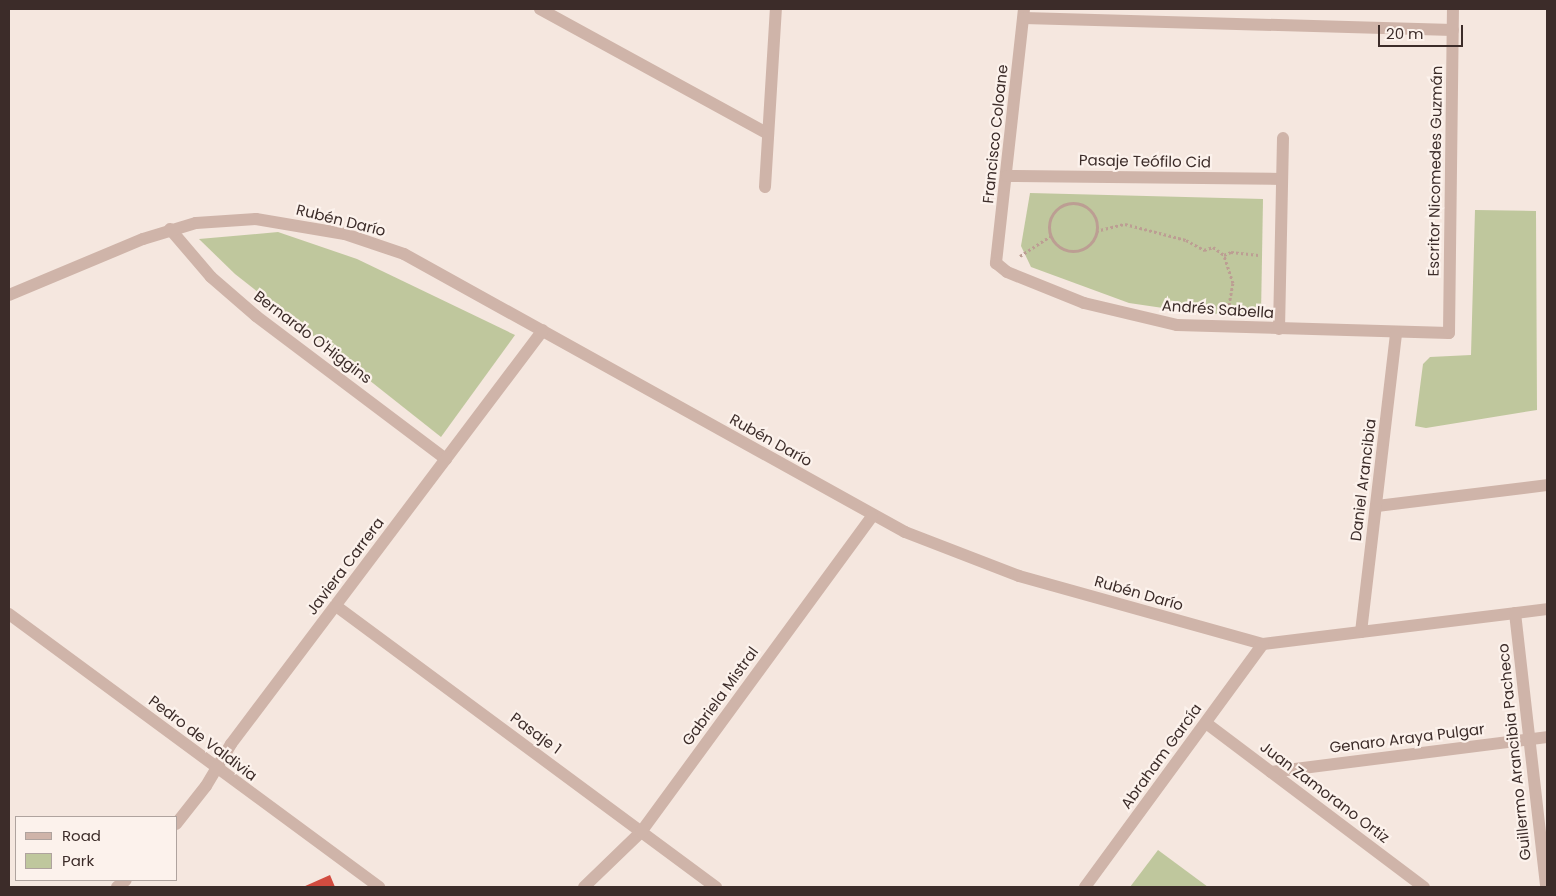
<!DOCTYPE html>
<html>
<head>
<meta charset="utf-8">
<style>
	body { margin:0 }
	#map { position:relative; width:1556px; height:896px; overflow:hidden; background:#f5e7df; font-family:Poppins,sans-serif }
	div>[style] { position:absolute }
	.green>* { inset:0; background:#bfc79d }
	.building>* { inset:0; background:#d24c40 }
	.path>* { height:3px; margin-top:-1.5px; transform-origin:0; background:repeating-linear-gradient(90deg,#bc9e93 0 2.5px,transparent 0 5px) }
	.path>.ring { margin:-1.5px; padding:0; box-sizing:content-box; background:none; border:3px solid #bc9e93; border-radius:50% }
	.minor>* { height:12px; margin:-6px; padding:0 6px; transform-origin:6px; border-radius:6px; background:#cfb4a9 }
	span { translate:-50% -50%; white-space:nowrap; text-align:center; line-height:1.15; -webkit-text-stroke:4.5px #fcf2ec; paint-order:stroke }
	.street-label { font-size:15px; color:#3c2c29 }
	.frame { position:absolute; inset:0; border:10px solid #3c2c29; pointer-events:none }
	.legend { position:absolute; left:15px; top:816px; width:162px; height:65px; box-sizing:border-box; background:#fcf2ec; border:1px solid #afa39e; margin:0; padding:6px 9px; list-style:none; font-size:15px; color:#3c2c29 }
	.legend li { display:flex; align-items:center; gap:10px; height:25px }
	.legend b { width:25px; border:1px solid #afa39e }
	.scale { position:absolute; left:1378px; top:25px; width:85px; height:22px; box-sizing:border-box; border:2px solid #3c2c29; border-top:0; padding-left:6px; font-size:15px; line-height:18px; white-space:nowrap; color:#3c2c29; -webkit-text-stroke:4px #fcf2ec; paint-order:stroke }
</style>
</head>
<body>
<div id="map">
	<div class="green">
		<i style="clip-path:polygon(1030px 193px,1263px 199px,1261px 315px,1197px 313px,1129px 303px,1031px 267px,1021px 246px)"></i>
		<i style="clip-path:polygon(1475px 210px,1536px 211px,1537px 410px,1426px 428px,1415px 426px,1423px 364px,1430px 357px,1471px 355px)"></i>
		<i style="clip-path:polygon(278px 232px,357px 259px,515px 335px,441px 437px,235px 274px,199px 239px)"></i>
		<i style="clip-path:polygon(1158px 850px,1208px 887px,1130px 887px)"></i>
	</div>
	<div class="building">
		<i style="clip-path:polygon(330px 875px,335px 887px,303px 887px)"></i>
	</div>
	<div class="path">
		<i class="ring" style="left:1049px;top:203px;width:45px;height:45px"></i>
		<i style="left:1096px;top:231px;width:30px;rotate:-14deg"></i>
		<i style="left:1125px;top:224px;width:63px;rotate:14.7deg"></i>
		<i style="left:1186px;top:240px;width:21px;rotate:29deg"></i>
		<i style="left:1204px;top:250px;width:9px;rotate:-18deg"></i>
		<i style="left:1213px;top:247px;width:14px;rotate:36deg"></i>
		<i style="left:1020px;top:256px;width:37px;rotate:-33deg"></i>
		<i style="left:1229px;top:305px;width:22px;rotate:-80deg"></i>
		<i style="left:1233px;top:283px;width:29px;rotate:-108deg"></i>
		<i style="left:1224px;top:255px;width:8px;rotate:-23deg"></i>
		<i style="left:1231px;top:252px;width:30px;rotate:6deg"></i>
	</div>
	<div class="minor">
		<i style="left:540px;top:9px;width:260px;rotate:28.7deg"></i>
		<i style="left:1024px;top:9px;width:256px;rotate:96.3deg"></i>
		<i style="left:996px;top:263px;width:14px;rotate:39deg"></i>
		<i style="left:1007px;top:272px;width:83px;rotate:21.9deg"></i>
		<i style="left:1084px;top:303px;width:96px;rotate:13.3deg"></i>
		<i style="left:1177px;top:325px;width:272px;rotate:1.7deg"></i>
		<i style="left:1449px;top:333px;width:324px;rotate:-89.3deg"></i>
		<i style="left:1024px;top:18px;width:429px;rotate:1.6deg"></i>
		<i style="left:1007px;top:176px;width:275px;rotate:0.6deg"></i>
		<i style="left:765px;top:187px;width:178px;rotate:-86.5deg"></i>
		<i style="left:170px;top:229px;width:63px;rotate:49.5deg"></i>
		<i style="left:211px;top:277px;width:60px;rotate:40.9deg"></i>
		<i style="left:256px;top:316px;width:238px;rotate:37deg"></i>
		<i style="left:9px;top:295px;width:145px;rotate:-22.7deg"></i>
		<i style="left:143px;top:239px;width:55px;rotate:-16.8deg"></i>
		<i style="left:196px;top:223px;width:60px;rotate:-3.8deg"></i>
		<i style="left:256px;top:219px;width:90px;rotate:9.6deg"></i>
		<i style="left:345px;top:234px;width:62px;rotate:18.7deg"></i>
		<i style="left:404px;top:254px;width:573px;rotate:29.03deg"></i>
		<i style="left:905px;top:532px;width:122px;rotate:21.1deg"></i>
		<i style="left:1019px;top:576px;width:253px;rotate:15.6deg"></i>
		<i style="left:1263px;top:644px;width:286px;rotate:-7deg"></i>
		<i style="left:1279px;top:329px;width:191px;rotate:-88.8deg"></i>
		<i style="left:1377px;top:506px;width:171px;rotate:-7deg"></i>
		<i style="left:336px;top:606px;width:473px;rotate:36.5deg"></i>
		<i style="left:1515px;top:613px;width:276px;rotate:83.5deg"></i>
		<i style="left:9px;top:614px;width:460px;rotate:36.4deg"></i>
		<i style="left:1361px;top:632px;width:302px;rotate:-83.3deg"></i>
		<i style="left:1206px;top:723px;width:273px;rotate:37deg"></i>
		<i style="left:1271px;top:772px;width:278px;rotate:-7.2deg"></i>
		<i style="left:176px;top:824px;width:48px;rotate:-51.7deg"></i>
		<i style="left:206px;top:786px;width:49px;rotate:-59.2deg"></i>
		<i style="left:231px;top:744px;width:518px;rotate:-53deg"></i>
		<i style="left:117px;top:887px;width:11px;rotate:-38deg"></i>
		<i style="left:584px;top:887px;width:79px;rotate:-44deg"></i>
		<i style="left:641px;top:832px;width:391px;rotate:-53.8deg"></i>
		<i style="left:1085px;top:887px;width:301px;rotate:-53.8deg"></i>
	</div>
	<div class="street-label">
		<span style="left:995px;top:134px;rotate:-84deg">Francisco Coloane</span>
		<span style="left:1145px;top:161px;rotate:1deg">Pasaje Teófilo Cid</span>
		<span style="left:1435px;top:171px;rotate:-89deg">Escritor Nicomedes Guzmán</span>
		<span style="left:341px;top:220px;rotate:14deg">Rubén Darío</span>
		<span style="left:1218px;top:309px;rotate:4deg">Andrés Sabella</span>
		<span style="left:313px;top:337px;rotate:37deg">Bernardo O'Higgins</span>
		<span style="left:771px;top:440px;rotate:29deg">Rubén Darío</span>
		<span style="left:1363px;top:480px;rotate:-83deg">Daniel Arancibia</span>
		<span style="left:345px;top:566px;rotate:-53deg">Javiera Carrera</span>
		<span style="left:1139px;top:593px;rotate:16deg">Rubén Darío</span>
		<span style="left:720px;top:696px;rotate:-54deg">Gabriela Mistral</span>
		<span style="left:536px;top:733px;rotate:36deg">Pasaje 1</span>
		<span style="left:203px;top:738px;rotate:37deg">Pedro de Valdivia</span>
		<span style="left:1407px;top:738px;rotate:-7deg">Genaro Araya Pulgar</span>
		<span style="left:1514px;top:752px;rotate:-96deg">Guillermo Arancibia Pacheco</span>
		<span style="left:1161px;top:756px;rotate:-54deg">Abraham García</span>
		<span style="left:1325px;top:792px;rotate:37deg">Juan Zamorano Ortiz</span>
	</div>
	<div class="frame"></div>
	<ul class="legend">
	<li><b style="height:6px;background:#cfb4a9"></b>Road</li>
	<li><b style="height:14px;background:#bfc79d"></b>Park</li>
	</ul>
	<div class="scale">20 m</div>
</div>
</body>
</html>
